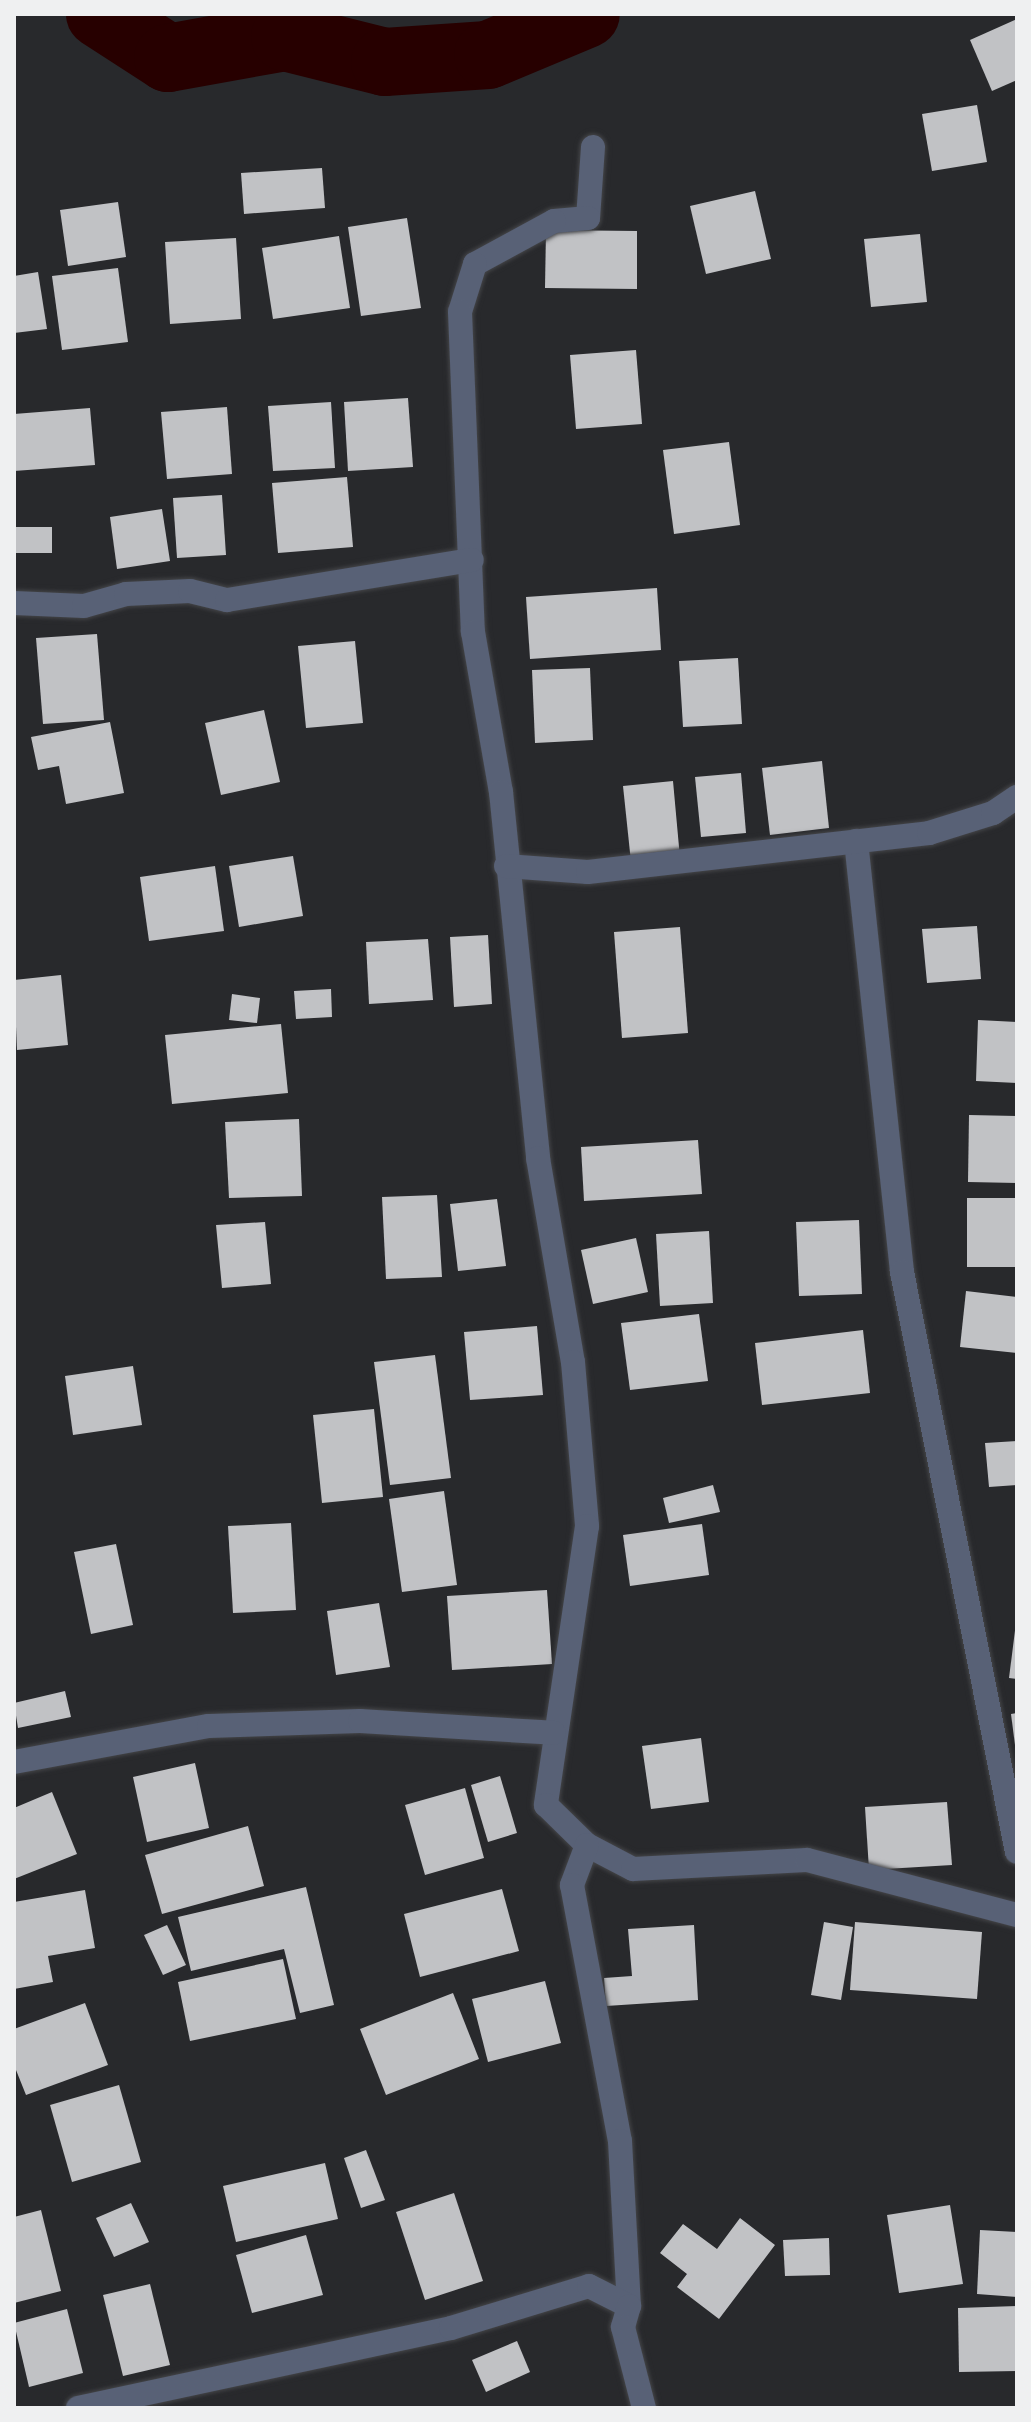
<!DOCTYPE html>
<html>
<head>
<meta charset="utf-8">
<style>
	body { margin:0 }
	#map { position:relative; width:1031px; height:2422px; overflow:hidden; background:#28292c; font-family:"Zilla Slab",serif }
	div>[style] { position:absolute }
	.river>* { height:68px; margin:-34px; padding:0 34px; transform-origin:34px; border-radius:34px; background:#270000 }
	.building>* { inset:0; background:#c1c2c5 }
	.roads { filter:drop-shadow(0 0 2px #444548) drop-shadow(0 0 2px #444548) }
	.street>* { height:24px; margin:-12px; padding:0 12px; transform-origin:12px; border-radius:12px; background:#586176 }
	span { translate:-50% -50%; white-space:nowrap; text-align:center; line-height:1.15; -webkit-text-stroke:8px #28292c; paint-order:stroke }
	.frame { position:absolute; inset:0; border:16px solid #eff0f1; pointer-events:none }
</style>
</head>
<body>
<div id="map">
	<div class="river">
		<i style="left:100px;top:14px;width:81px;rotate:32.9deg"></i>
		<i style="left:168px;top:58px;width:119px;rotate:-10.2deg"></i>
		<i style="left:285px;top:37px;width:103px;rotate:14deg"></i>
		<i style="left:385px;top:62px;width:103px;rotate:-3.9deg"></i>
		<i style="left:488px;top:55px;width:106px;rotate:-22.7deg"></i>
	</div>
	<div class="building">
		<i style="clip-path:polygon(1017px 19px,1017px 80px,992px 91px,970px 40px)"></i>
		<i style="clip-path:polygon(977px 105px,987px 162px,932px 171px,922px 114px)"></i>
		<i style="clip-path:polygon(322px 168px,325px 208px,244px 214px,241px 173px)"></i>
		<i style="clip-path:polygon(755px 191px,771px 259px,706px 274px,690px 206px)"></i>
		<i style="clip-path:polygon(118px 202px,126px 257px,68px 266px,60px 210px)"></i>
		<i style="clip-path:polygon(407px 218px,421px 308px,361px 316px,348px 227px)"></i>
		<i style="clip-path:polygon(546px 230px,637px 231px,637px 289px,545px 288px)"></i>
		<i style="clip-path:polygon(920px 234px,927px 302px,871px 307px,864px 239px)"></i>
		<i style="clip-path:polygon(339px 236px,350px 308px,273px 319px,262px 248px)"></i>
		<i style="clip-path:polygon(236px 238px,241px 319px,170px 324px,165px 242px)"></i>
		<i style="clip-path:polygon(118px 268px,128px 342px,62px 350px,52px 276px)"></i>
		<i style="clip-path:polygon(38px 272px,47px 329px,14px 333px,14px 276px)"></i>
		<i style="clip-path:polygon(636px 350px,642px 424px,576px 429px,570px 355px)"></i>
		<i style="clip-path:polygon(408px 398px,413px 467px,348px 471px,344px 402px)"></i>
		<i style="clip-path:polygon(331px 402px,335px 468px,273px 471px,268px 406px)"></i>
		<i style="clip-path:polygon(227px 407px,232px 474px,167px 479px,161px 412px)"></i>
		<i style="clip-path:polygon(90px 408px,95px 465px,14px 471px,14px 414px)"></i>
		<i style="clip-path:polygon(729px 442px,740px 525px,674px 534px,663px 450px)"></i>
		<i style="clip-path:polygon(347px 477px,353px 547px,278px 553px,272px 483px)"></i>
		<i style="clip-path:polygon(222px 495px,226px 555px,177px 558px,173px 498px)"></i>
		<i style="clip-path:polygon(162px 509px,170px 561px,117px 569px,110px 517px)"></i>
		<i style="clip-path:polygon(14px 527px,52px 527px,52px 553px,14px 553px)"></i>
		<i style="clip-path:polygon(657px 588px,661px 650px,530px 659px,526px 597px)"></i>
		<i style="clip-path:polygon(97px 634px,104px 720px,43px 724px,36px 638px)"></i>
		<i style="clip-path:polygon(355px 641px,363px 723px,306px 728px,298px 646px)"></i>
		<i style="clip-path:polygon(738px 658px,742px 724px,683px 727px,679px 661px)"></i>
		<i style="clip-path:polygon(590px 668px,593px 740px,535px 743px,532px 670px)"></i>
		<i style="clip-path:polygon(264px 710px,280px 782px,221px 795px,205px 723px)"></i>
		<i style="clip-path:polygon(110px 722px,124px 793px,66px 804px,59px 766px,38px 770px,31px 737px)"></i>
		<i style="clip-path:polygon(822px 761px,829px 828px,770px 835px,762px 768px)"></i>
		<i style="clip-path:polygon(741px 773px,746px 833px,701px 837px,695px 777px)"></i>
		<i style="clip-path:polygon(673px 781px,680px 858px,631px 862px,623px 786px)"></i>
		<i style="clip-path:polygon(293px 856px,303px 916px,239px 927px,229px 866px)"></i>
		<i style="clip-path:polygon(215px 866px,224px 931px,149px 941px,140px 877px)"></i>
		<i style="clip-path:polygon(977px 926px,981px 979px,927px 983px,922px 929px)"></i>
		<i style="clip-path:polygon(680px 927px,688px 1033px,622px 1038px,614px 932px)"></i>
		<i style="clip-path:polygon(488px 935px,492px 1004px,454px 1007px,450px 937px)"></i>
		<i style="clip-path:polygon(428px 939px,433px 1000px,369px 1004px,366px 942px)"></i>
		<i style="clip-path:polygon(61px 975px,68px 1045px,17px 1050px,14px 980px)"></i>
		<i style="clip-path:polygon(331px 989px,332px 1017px,296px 1019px,294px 991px)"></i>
		<i style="clip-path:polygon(232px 994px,260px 998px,257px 1023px,229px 1020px)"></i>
		<i style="clip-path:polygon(978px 1020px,1017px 1022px,1017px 1083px,976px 1081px)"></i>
		<i style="clip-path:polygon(281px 1024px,288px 1093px,172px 1104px,165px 1035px)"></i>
		<i style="clip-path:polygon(969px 1115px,1017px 1116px,1017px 1183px,968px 1182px)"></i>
		<i style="clip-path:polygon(299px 1119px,302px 1196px,229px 1198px,225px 1122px)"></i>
		<i style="clip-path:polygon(698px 1140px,702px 1194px,584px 1201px,581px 1147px)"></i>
		<i style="clip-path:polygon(437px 1195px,442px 1277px,386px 1279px,382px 1197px)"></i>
		<i style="clip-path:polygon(967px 1198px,1017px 1198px,1017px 1267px,967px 1267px)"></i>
		<i style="clip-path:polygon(497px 1199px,506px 1266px,458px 1271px,450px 1204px)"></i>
		<i style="clip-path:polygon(859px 1220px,862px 1294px,799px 1296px,796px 1222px)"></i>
		<i style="clip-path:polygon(265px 1222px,271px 1284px,222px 1288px,216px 1225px)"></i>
		<i style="clip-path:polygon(709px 1231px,713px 1303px,660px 1306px,656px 1234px)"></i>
		<i style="clip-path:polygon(636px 1238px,648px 1292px,593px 1304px,581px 1250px)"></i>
		<i style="clip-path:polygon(966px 1291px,1017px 1297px,1017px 1353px,960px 1347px)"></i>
		<i style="clip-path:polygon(699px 1314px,708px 1381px,630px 1390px,621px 1323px)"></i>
		<i style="clip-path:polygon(537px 1326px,543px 1395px,470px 1400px,464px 1332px)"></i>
		<i style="clip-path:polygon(863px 1330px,870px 1393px,762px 1405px,755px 1343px)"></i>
		<i style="clip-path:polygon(435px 1355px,451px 1478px,390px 1485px,374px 1362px)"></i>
		<i style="clip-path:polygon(133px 1366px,142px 1425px,73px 1435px,65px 1376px)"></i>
		<i style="clip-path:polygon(374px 1409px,383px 1497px,322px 1503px,313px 1415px)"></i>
		<i style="clip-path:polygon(1017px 1441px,1017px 1485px,989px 1487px,985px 1443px)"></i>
		<i style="clip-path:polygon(713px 1485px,720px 1512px,669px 1523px,663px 1498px)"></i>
		<i style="clip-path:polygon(444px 1491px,457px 1585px,402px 1592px,389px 1499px)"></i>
		<i style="clip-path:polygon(291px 1523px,296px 1610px,233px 1613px,228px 1526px)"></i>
		<i style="clip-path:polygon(702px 1524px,709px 1575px,630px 1586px,623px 1535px)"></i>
		<i style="clip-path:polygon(116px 1544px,133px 1625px,91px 1634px,74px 1552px)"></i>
		<i style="clip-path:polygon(547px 1590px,552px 1664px,452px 1670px,447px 1596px)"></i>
		<i style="clip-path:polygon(379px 1603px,390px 1667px,336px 1675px,327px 1611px)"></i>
		<i style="clip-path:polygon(1017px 1615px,1017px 1679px,1009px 1678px)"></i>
		<i style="clip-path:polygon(65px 1691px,71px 1717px,18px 1728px,14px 1703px)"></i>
		<i style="clip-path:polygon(1017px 1713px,1017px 1745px,1015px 1745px,1011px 1714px)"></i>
		<i style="clip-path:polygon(701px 1738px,709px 1802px,651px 1809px,642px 1746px)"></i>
		<i style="clip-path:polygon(195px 1763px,209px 1828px,147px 1842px,133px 1777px)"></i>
		<i style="clip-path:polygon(500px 1776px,517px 1833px,488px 1842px,471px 1785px)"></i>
		<i style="clip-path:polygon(465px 1788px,484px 1858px,425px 1875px,405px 1805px)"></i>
		<i style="clip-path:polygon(52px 1792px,77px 1854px,14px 1879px,14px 1808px)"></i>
		<i style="clip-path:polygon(947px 1802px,952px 1865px,869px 1870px,865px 1807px)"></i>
		<i style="clip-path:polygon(248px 1826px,264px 1886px,162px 1914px,145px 1855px)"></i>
		<i style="clip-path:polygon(306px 1887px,334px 2005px,300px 2013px,284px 1949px,191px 1971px,178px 1917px)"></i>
		<i style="clip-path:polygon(502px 1889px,519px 1951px,420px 1977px,404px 1914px)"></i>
		<i style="clip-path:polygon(85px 1890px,95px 1948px,48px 1956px,53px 1982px,14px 1989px,14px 1902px)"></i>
		<i style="clip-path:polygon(824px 1922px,853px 1927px,841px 2000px,811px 1995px)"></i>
		<i style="clip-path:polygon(855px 1922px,982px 1932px,977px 1999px,850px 1990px)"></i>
		<i style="clip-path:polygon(167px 1925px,186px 1965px,163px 1975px,144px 1935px)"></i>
		<i style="clip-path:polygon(694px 1925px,698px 2000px,606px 2006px,604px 1978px,632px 1976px,628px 1929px)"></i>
		<i style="clip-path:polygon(283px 1959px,296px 2019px,190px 2041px,178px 1982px)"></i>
		<i style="clip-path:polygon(545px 1981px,561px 2043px,488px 2062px,472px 1999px)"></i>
		<i style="clip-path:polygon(453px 1993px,479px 2059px,386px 2095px,360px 2029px)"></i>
		<i style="clip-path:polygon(85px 2003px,108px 2065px,26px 2095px,14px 2065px,14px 2029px)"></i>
		<i style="clip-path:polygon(119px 2085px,141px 2162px,72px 2182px,50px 2105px)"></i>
		<i style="clip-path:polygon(366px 2150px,385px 2200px,361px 2208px,344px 2158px)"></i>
		<i style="clip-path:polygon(325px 2163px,338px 2219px,236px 2242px,223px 2186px)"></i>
		<i style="clip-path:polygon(454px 2193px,483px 2281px,425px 2300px,396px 2212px)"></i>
		<i style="clip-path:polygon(131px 2203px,149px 2242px,114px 2257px,96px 2218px)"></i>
		<i style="clip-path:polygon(950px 2205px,963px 2284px,899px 2293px,887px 2215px)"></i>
		<i style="clip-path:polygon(41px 2210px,61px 2291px,14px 2303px,14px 2217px)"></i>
		<i style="clip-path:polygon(740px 2218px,775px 2245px,719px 2319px,677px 2287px,687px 2274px,660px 2253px,683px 2224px,717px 2249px)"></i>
		<i style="clip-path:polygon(980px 2230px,1017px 2232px,1017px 2297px,977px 2294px)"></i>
		<i style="clip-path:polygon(306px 2235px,323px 2295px,252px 2313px,236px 2255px)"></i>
		<i style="clip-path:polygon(829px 2238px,830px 2275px,785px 2276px,783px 2240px)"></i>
		<i style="clip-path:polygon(150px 2284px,170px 2365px,123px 2376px,103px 2295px)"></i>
		<i style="clip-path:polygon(1017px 2306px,1017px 2371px,959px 2372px,958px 2308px)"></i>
		<i style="clip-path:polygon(67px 2309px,83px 2373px,29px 2387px,14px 2323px)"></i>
		<i style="clip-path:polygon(517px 2341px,530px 2372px,486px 2392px,472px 2360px)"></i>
	</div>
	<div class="roads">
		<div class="street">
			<i style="left:593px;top:147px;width:71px;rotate:94deg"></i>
			<i style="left:588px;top:218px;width:34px;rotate:175deg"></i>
			<i style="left:554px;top:221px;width:90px;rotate:151.4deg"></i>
			<i style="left:475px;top:264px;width:50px;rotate:107.4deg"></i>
			<i style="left:460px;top:312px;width:320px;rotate:87.7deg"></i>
			<i style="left:473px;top:632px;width:162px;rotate:80.1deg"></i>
			<i style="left:501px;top:792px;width:368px;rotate:84.2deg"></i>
			<i style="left:538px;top:1158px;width:207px;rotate:80.3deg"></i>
			<i style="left:573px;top:1362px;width:165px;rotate:85.1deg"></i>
			<i style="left:587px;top:1526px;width:282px;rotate:98.4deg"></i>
			<i style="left:546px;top:1805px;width:57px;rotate:44.3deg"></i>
			<i style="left:587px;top:1845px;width:52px;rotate:27.6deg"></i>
			<i style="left:633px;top:1869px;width:174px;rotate:-3deg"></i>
			<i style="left:807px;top:1860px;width:217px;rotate:14.7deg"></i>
			<i style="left:14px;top:603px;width:70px;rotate:2.5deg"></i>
			<i style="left:84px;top:606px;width:44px;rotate:-15.9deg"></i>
			<i style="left:126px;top:594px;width:64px;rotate:-2.7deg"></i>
			<i style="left:190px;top:591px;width:38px;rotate:14deg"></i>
			<i style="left:227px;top:600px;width:248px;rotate:-9.3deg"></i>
			<i style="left:856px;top:841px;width:433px;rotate:83.9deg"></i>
			<i style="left:902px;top:1272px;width:591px;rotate:78.79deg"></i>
			<i style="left:506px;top:866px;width:82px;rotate:4.2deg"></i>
			<i style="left:588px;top:872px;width:343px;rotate:-6.5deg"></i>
			<i style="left:929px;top:833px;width:67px;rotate:-17.4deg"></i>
			<i style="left:993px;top:813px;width:29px;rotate:-34deg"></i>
			<i style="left:14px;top:1762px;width:198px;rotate:-10.5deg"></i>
			<i style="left:209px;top:1726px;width:151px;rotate:-1.9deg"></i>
			<i style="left:360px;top:1721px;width:194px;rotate:3.5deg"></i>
			<i style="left:587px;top:1845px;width:43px;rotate:110.6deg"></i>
			<i style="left:572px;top:1885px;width:260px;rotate:79.4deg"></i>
			<i style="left:620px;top:2141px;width:165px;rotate:86.9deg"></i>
			<i style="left:78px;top:2408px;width:381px;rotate:-12.1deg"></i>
			<i style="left:451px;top:2328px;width:144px;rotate:-16.9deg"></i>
			<i style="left:589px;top:2286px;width:45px;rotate:26.6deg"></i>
			<i style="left:629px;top:2306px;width:22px;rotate:106deg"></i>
			<i style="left:623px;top:2327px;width:84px;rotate:75.5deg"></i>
		</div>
	</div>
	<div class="frame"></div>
</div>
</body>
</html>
